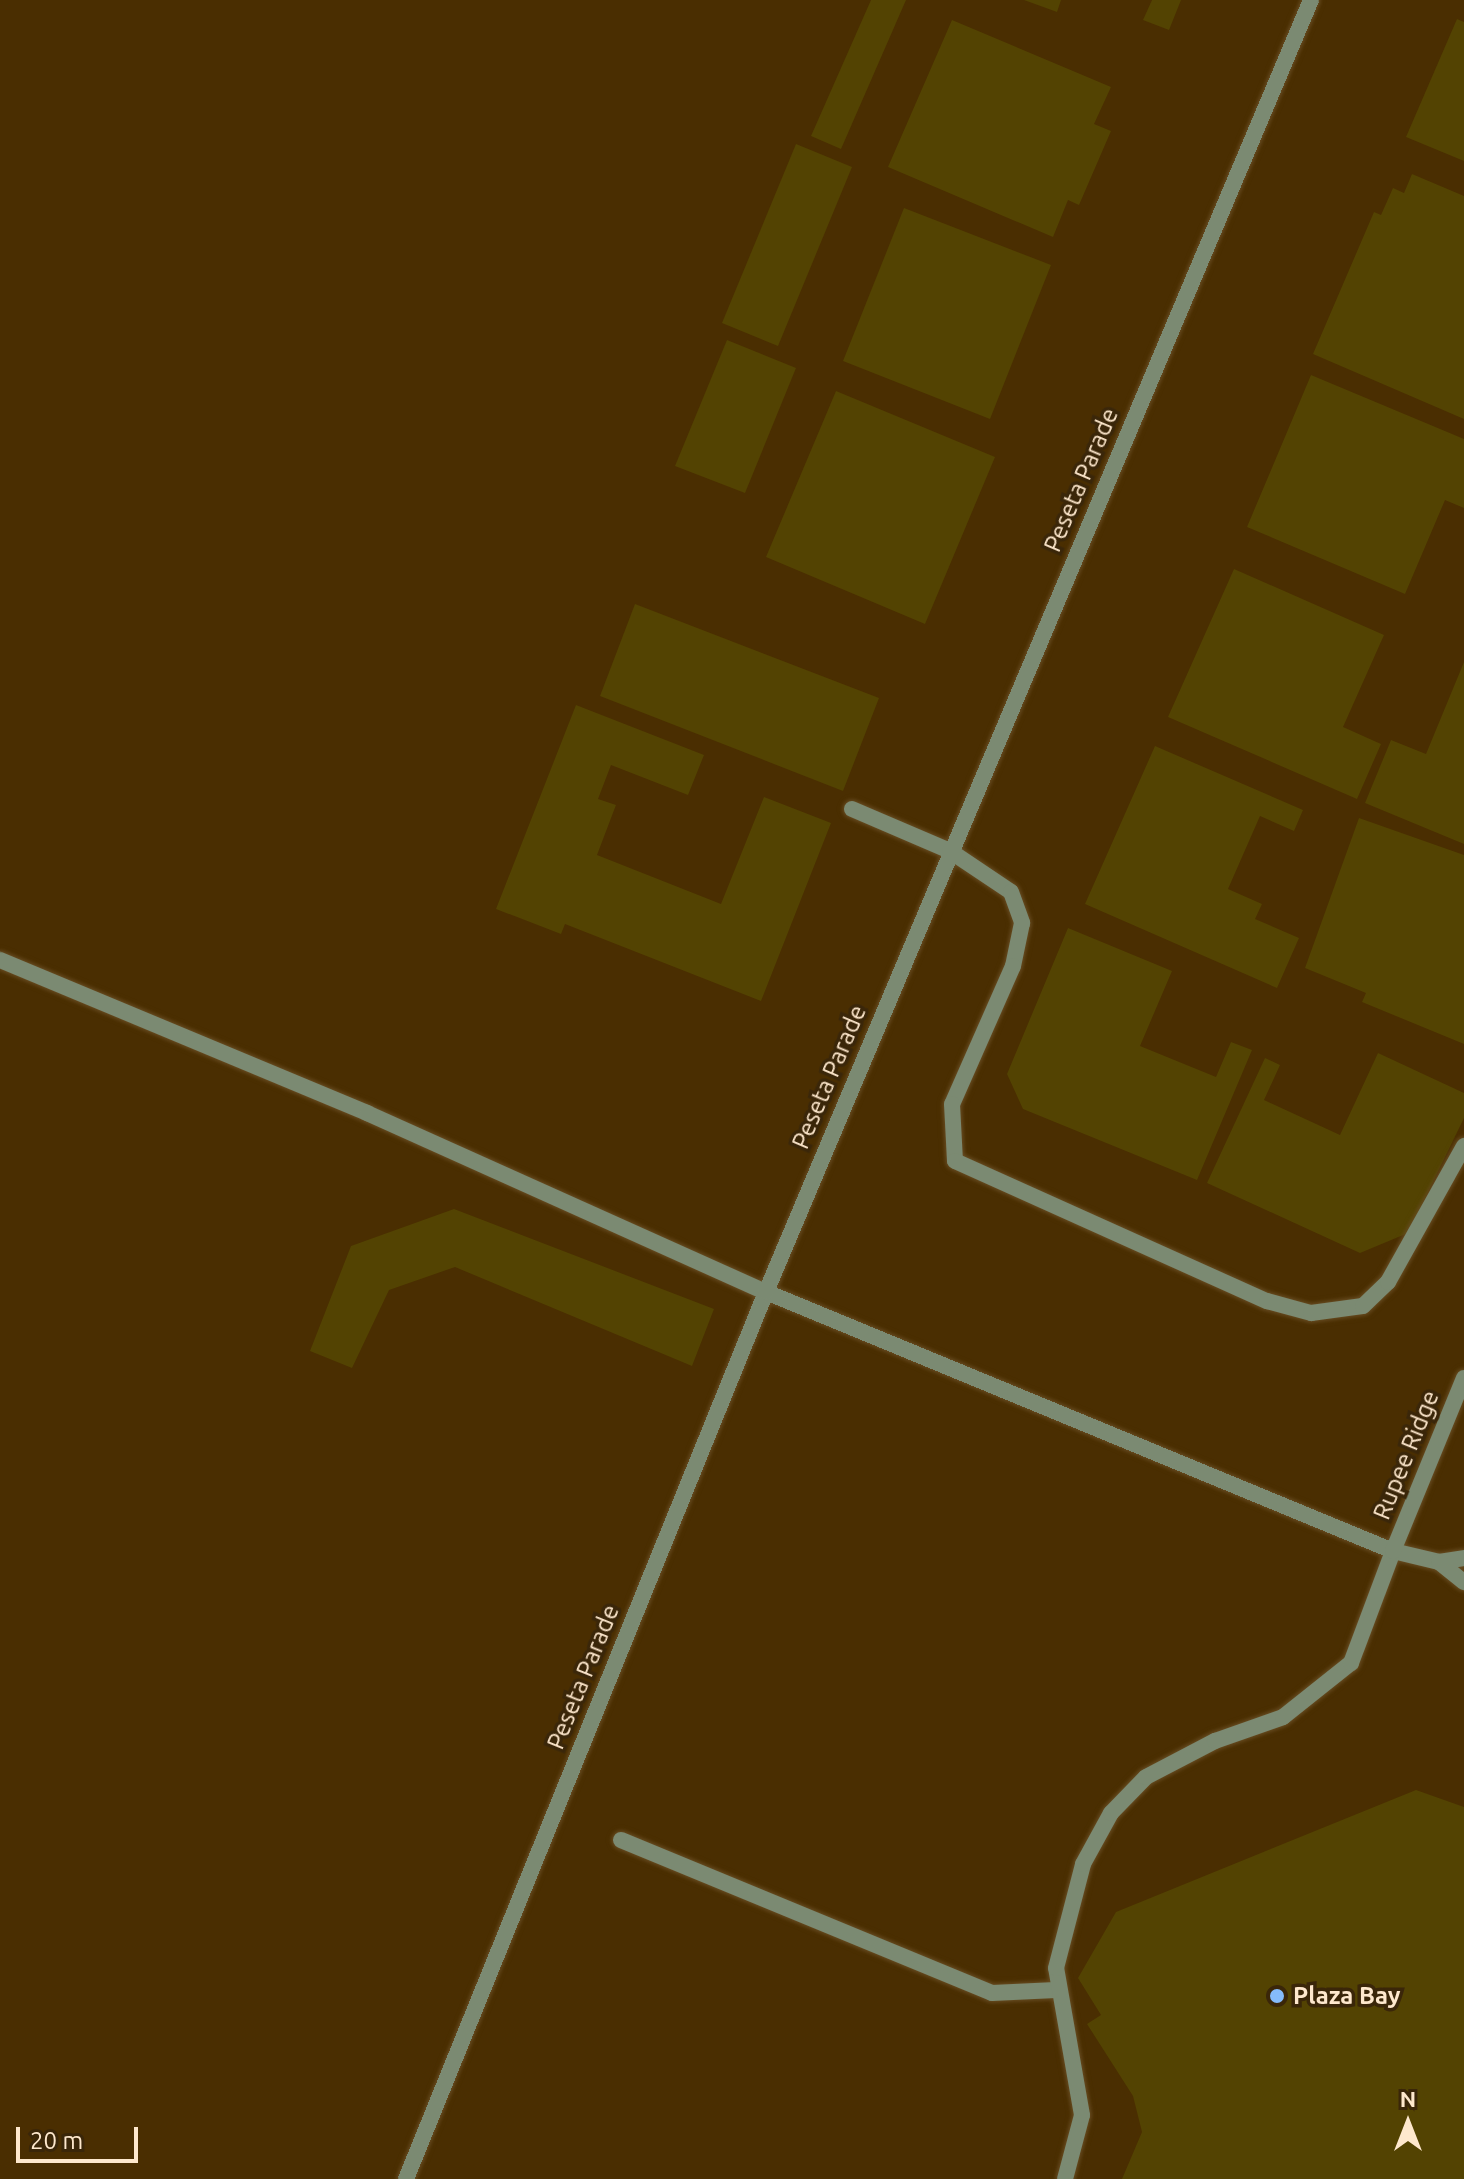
<!DOCTYPE html>
<html>
<head>
<meta charset="utf-8">
<style>
	body { margin:0 }
	#map { position:relative; width:1464px; height:2179px; overflow:hidden; background:#4a2e01; font-family:Ubuntu,sans-serif }
	div>[style] { position:absolute }
	.building>* { inset:0; background:#534302 }
	.roads { filter:drop-shadow(0 0 2px #674c22) drop-shadow(0 0 2px #674c22) }
	.service>* { height:16px; margin:-8px; padding:0 8px; transform-origin:8px; border-radius:8px; background:#7b8a72 }
	.minor>* { height:16px; margin:-8px; padding:0 8px; transform-origin:8px; border-radius:8px; background:#7b8a72 }
	.dots>* { width:22px; height:22px; translate:-50% -50%; box-sizing:border-box; border:4px solid #3a2609; border-radius:50% }
	span { translate:-50% -50%; white-space:nowrap; text-align:center; line-height:1.15; -webkit-text-stroke:7px #3a2609; paint-order:stroke }
	.street-label { font-size:24px; color:#fee8cd }
	.poi-label { font-size:24px; color:#fee8cd; font-weight:700 }
	.left { translate:0 -50%; text-align:left }
	.north { position:absolute; left:1368px; top:2083px; width:80px; height:80px; -webkit-text-stroke:6px #3a2609; paint-order:stroke; rotate:0deg; font-size:22px; font-weight:700; line-height:32px; text-align:center; color:#fee8cd }
	.north::after { content:''; display:block; margin:auto; width:28px; height:36px; background:#fee8cd; clip-path:polygon(50% 0,100% 100%,50% 72%,0 100%) }
	.scale { position:absolute; left:16px; top:2127px; width:122px; height:36px; box-sizing:border-box; border:4px solid #fee8cd; border-top:0; padding-left:10px; font-size:24px; line-height:28px; white-space:nowrap; color:#fee8cd; -webkit-text-stroke:6px #3a2609; paint-order:stroke }
</style>
</head>
<body>
<div id="map">
	<div class="building">
		<i style="clip-path:polygon(871px 0,906px 0,841px 149px,811px 136px)"></i>
		<i style="clip-path:polygon(1024px 0,1061px 0,1057px 12px)"></i>
		<i style="clip-path:polygon(1152px 0,1181px 0,1169px 30px,1143px 20px)"></i>
		<i style="clip-path:polygon(1457px 19px,1464px 22px,1464px 161px,1406px 137px)"></i>
		<i style="clip-path:polygon(952px 20px,1111px 87px,1094px 124px,1111px 131px,1079px 205px,1068px 200px,1053px 237px,888px 167px)"></i>
		<i style="clip-path:polygon(796px 144px,852px 167px,778px 346px,722px 323px)"></i>
		<i style="clip-path:polygon(1412px 174px,1464px 196px,1464px 419px,1313px 354px,1374px 212px,1381px 215px,1393px 188px,1404px 193px)"></i>
		<i style="clip-path:polygon(904px 208px,1051px 265px,990px 419px,843px 361px)"></i>
		<i style="clip-path:polygon(727px 340px,796px 368px,745px 493px,675px 466px)"></i>
		<i style="clip-path:polygon(1311px 375px,1464px 439px,1464px 508px,1445px 500px,1405px 594px,1247px 527px)"></i>
		<i style="clip-path:polygon(836px 391px,995px 457px,925px 624px,766px 557px)"></i>
		<i style="clip-path:polygon(1234px 569px,1384px 635px,1343px 727px,1381px 744px,1357px 799px,1168px 717px)"></i>
		<i style="clip-path:polygon(635px 604px,879px 698px,843px 791px,600px 696px)"></i>
		<i style="clip-path:polygon(1464px 662px,1464px 844px,1365px 803px,1391px 740px,1426px 754px)"></i>
		<i style="clip-path:polygon(576px 705px,704px 755px,688px 795px,611px 765px,598px 799px,616px 805px,597px 855px,721px 904px,764px 797px,831px 823px,761px 1001px,565px 924px,561px 934px,496px 909px)"></i>
		<i style="clip-path:polygon(1155px 746px,1303px 810px,1294px 831px,1260px 816px,1228px 889px,1262px 904px,1255px 919px,1299px 938px,1277px 988px,1085px 904px)"></i>
		<i style="clip-path:polygon(1359px 818px,1464px 855px,1464px 1044px,1362px 1002px,1366px 993px,1305px 968px)"></i>
		<i style="clip-path:polygon(1068px 928px,1172px 971px,1140px 1046px,1216px 1077px,1231px 1042px,1252px 1050px,1197px 1180px,1023px 1109px,1007px 1074px)"></i>
		<i style="clip-path:polygon(1378px 1053px,1464px 1093px,1464px 1118px,1408px 1233px,1360px 1253px,1207px 1183px,1265px 1058px,1280px 1065px,1264px 1100px,1340px 1135px)"></i>
		<i style="clip-path:polygon(454px 1209px,714px 1309px,692px 1366px,455px 1267px,389px 1290px,352px 1368px,310px 1351px,351px 1246px)"></i>
		<i style="clip-path:polygon(1416px 1790px,1464px 1807px,1464px 2179px,1122px 2179px,1142px 2132px,1133px 2096px,1087px 2024px,1101px 2015px,1078px 1978px,1116px 1912px)"></i>
	</div>
	<div class="roads">
		<div class="service">
			<i style="left:852px;top:809px;width:107px;rotate:23.2deg"></i>
			<i style="left:950px;top:851px;width:73px;rotate:33.9deg"></i>
			<i style="left:1011px;top:892px;width:33px;rotate:70deg"></i>
			<i style="left:1022px;top:923px;width:44px;rotate:101.8deg"></i>
			<i style="left:1013px;top:966px;width:151px;rotate:113.8deg"></i>
			<i style="left:952px;top:1104px;width:57px;rotate:87deg"></i>
			<i style="left:955px;top:1161px;width:342px;rotate:24.2deg"></i>
			<i style="left:1267px;top:1301px;width:46px;rotate:15.3deg"></i>
			<i style="left:1311px;top:1313px;width:52px;rotate:-7.7deg"></i>
			<i style="left:1363px;top:1306px;width:35px;rotate:-44deg"></i>
			<i style="left:1388px;top:1282px;width:156px;rotate:-60.8deg"></i>
			<i style="left:621px;top:1840px;width:401px;rotate:22.4deg"></i>
			<i style="left:992px;top:1993px;width:64px;rotate:-2.7deg"></i>
			<i style="left:406px;top:2179px;width:957px;rotate:-67.91deg"></i>
			<i style="left:1065px;top:2179px;width:66px;rotate:-75.1deg"></i>
			<i style="left:1082px;top:2115px;width:149px;rotate:-100deg"></i>
			<i style="left:1056px;top:1968px;width:107px;rotate:-75.4deg"></i>
			<i style="left:1083px;top:1864px;width:58px;rotate:-61.2deg"></i>
			<i style="left:1111px;top:1813px;width:50px;rotate:-45.8deg"></i>
			<i style="left:1146px;top:1777px;width:78px;rotate:-27.6deg"></i>
			<i style="left:1215px;top:1741px;width:72px;rotate:-19.4deg"></i>
			<i style="left:1283px;top:1717px;width:87px;rotate:-38.5deg"></i>
			<i style="left:1351px;top:1663px;width:120px;rotate:-69.4deg"></i>
		</div>
		<div class="minor">
			<i style="left:0;top:960px;width:398px;rotate:22.6deg"></i>
			<i style="left:367px;top:1113px;width:437px;rotate:24.2deg"></i>
			<i style="left:766px;top:1292px;width:678px;rotate:22.44deg"></i>
			<i style="left:1393px;top:1551px;width:47px;rotate:13.4deg"></i>
			<i style="left:1439px;top:1562px;width:25px;rotate:-9deg"></i>
			<i style="left:766px;top:1292px;width:1402px;rotate:-67.13deg"></i>
			<i style="left:1393px;top:1551px;width:187px;rotate:-67.7deg"></i>
			<i style="left:1439px;top:1562px;width:32px;rotate:39deg"></i>
		</div>
	</div>
	<div class="dots">
		<i style="left:1277px;top:1996px;background:#85bbfb"></i>
	</div>
	<div class="street-label">
		<span style="left:1081px;top:480px;rotate:-67deg">Peseta Parade</span>
		<span style="left:829px;top:1077px;rotate:-67deg">Peseta Parade</span>
		<span style="left:1406px;top:1455px;rotate:-68deg">Rupee Ridge</span>
		<span style="left:583px;top:1677px;rotate:-68deg">Peseta Parade</span>
	</div>
	<div class="poi-label">
		<span class="left" style="left:1293px;top:1996px">Plaza Bay</span>
	</div>
	<div class="north">N</div>
	<div class="scale">20 m</div>
</div>
</body>
</html>
